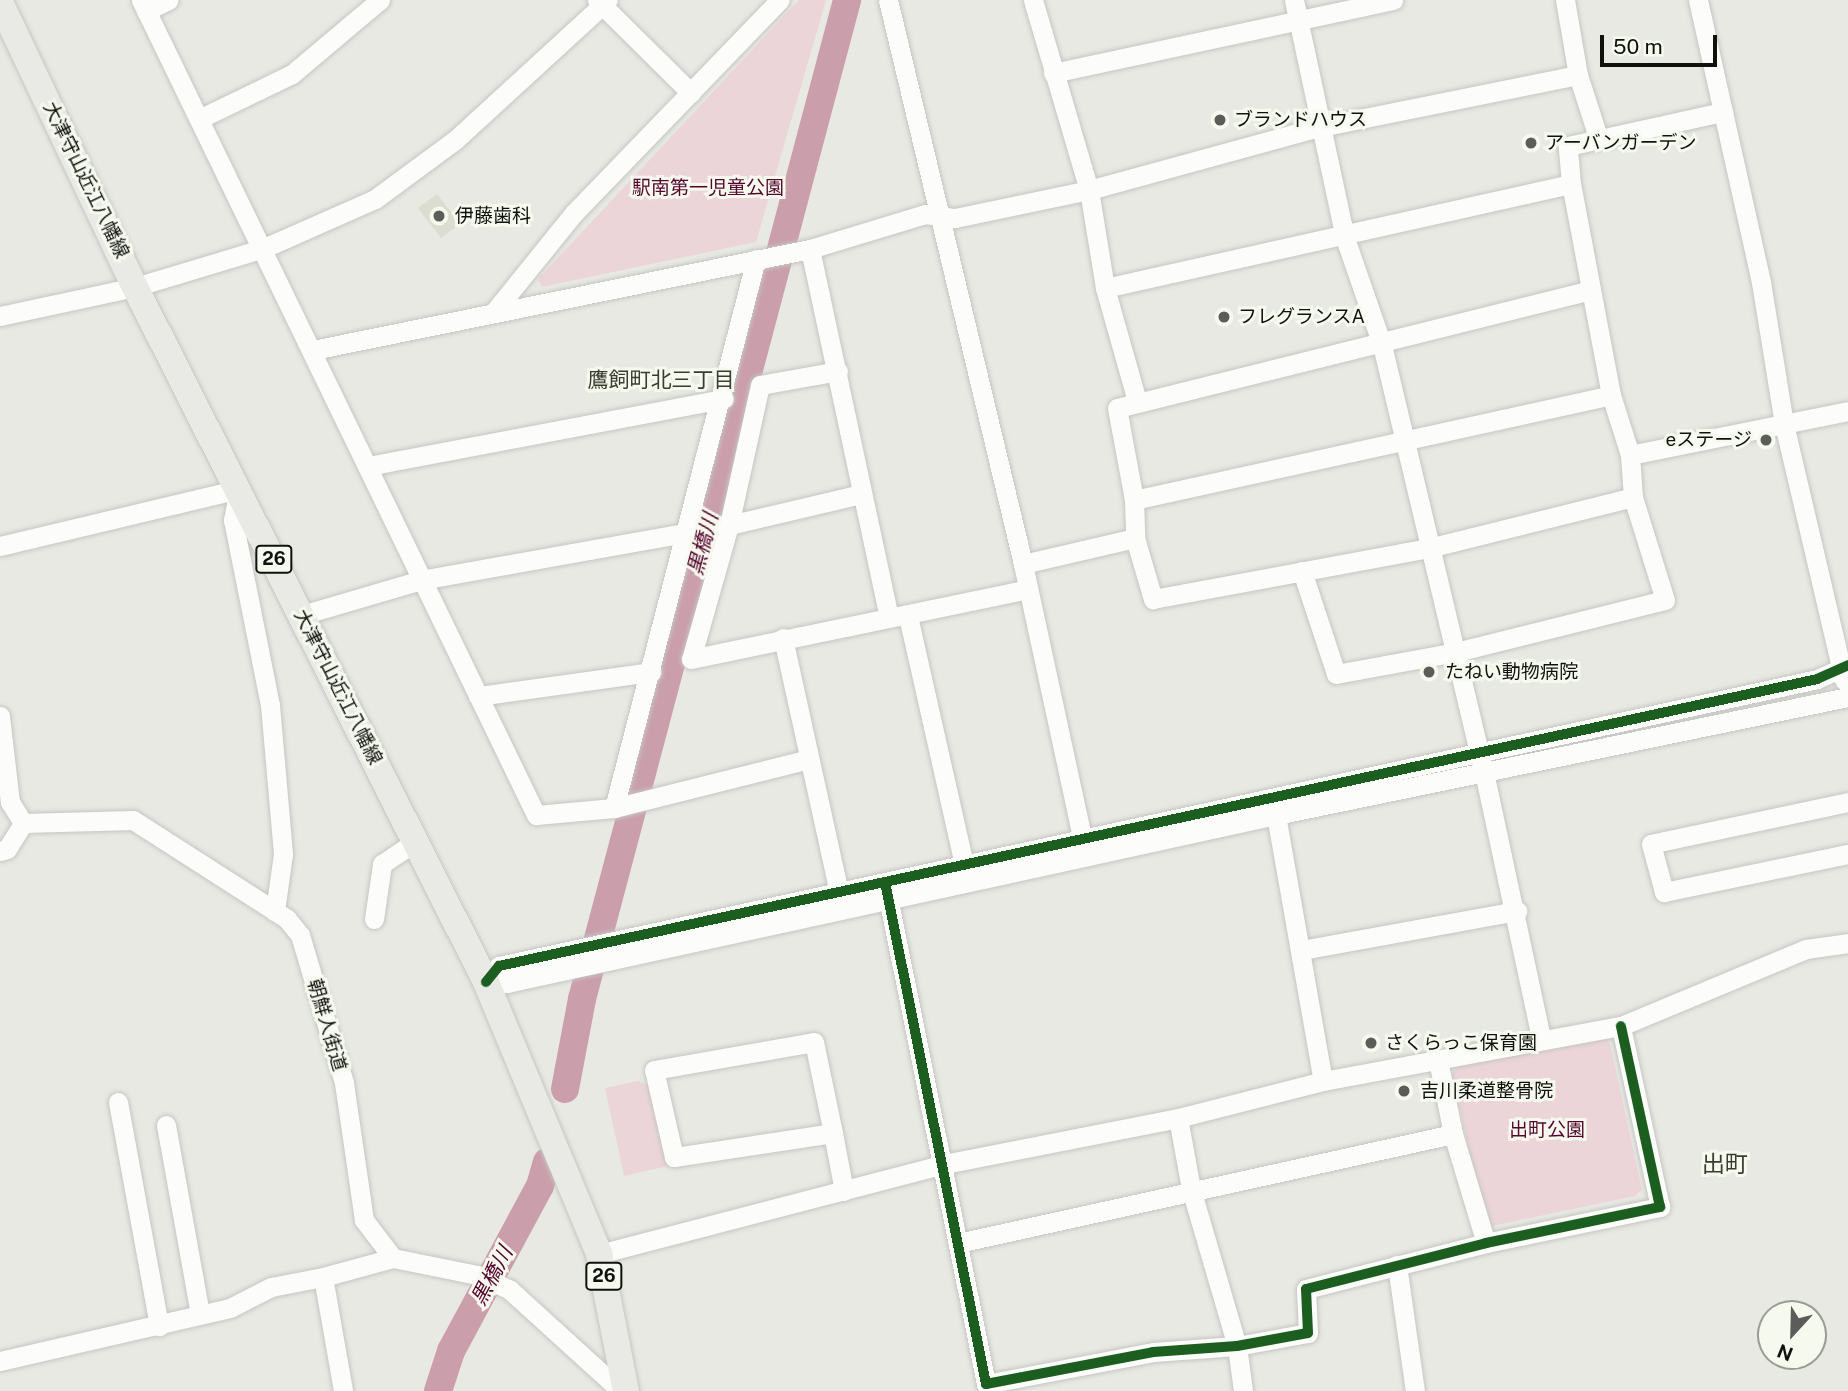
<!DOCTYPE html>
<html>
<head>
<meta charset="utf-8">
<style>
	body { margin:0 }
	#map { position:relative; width:1848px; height:1391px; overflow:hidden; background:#e8e9e3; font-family:"Public Sans","Noto Sans JP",sans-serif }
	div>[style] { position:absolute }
	.built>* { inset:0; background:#daddd0 }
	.green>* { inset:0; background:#ecd5d9 }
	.river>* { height:28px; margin:-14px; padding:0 14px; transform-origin:14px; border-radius:14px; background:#cb9eac }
	.roads { filter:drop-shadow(0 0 2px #c5c6c2) drop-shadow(0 0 2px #c5c6c2) }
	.minor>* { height:19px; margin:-9.5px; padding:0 9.5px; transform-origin:9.5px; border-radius:9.5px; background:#fcfcfb }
	.major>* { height:26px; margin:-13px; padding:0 13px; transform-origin:13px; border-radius:13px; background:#e9eae5 }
	.cycleway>* { height:10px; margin:-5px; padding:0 5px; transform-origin:5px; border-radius:5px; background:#1b5e20 }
	.dots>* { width:19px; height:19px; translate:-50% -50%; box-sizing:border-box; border:4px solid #f6f9ee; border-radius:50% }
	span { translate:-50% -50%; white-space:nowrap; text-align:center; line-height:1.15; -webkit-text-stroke:6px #f6f9ee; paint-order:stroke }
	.shield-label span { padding:2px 5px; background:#f6f9ee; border:2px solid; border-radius:5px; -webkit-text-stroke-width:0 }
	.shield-label { font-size:18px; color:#10110d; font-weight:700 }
	.poi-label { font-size:19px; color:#10110d }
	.left { translate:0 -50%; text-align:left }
	.right { translate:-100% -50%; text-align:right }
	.street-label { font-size:19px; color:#10110d }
	.park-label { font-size:19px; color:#55052d }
	.neighbourhood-label { font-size:21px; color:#3a3c32 }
	.water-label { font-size:21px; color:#52012a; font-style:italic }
	.quarter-label { font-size:23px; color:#3a3c32 }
	.north { position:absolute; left:1757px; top:1300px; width:70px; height:70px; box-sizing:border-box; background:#f6f9ee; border:2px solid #9a9c94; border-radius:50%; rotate:202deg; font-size:19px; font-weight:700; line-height:28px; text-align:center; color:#10110d }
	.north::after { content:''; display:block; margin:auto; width:24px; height:32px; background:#5c5d58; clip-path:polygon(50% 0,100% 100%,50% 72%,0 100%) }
	.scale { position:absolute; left:1600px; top:35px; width:117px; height:32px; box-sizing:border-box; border:4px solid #10110d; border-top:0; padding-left:9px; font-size:21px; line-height:24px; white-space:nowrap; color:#10110d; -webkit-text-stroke:5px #f6f9ee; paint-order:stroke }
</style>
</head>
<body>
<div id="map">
	<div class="built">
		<i style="clip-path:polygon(437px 194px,460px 224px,441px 238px,418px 208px)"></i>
	</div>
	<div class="green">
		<i style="clip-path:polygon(799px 0,826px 0,756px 242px,542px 287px,538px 279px)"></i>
		<i style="clip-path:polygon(1601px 1033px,1610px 1044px,1642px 1190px,1635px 1196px,1492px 1226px,1485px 1218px,1452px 1075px,1459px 1062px)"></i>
		<i style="clip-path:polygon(638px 1081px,650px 1086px,668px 1166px,624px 1176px,605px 1088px)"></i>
	</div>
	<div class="river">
		<i style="left:565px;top:1089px;width:92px;rotate:-79.3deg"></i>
		<i style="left:582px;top:999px;width:1034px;rotate:-75.14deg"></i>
		<i style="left:438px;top:1391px;width:42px;rotate:-72deg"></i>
		<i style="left:451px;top:1351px;width:187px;rotate:-61.7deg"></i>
		<i style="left:540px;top:1186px;width:25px;rotate:-74deg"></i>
	</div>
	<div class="roads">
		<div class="minor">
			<i style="left:141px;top:0;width:906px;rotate:64.14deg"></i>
			<i style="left:536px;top:815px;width:78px;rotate:-5.1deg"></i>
			<i style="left:614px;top:808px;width:201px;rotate:-14.1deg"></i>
			<i style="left:597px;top:0;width:132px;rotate:44.7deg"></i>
			<i style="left:888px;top:0;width:580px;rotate:76.54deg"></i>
			<i style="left:1023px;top:564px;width:294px;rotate:77.8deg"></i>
			<i style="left:1033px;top:0;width:198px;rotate:73.6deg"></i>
			<i style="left:1089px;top:190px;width:99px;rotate:80.7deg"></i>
			<i style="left:1105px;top:288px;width:117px;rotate:74.2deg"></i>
			<i style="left:1294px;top:0;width:243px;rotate:77.9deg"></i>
			<i style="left:1345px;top:238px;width:113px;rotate:70.9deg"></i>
			<i style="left:1382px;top:345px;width:439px;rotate:76.6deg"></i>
			<i style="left:1484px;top:772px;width:273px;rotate:77.9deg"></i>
			<i style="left:1565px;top:0;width:76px;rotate:80.2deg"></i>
			<i style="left:1578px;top:75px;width:68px;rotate:72.1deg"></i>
			<i style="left:1698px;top:0;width:289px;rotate:77.4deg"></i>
			<i style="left:1761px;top:282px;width:144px;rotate:80.8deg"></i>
			<i style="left:1784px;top:424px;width:263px;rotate:76.8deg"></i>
			<i style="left:146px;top:11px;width:25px;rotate:-26deg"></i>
			<i style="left:1053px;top:73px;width:348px;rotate:-12.1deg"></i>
			<i style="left:199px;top:119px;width:103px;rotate:-25.8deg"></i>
			<i style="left:292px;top:74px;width:115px;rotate:-40.1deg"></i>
			<i style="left:810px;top:249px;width:376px;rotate:77.9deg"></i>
			<i style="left:1105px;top:288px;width:477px;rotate:-12.6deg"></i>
			<i style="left:1591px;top:290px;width:488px;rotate:166deg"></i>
			<i style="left:1117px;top:408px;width:94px;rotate:79.5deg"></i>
			<i style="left:1134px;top:500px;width:38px;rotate:88deg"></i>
			<i style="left:1135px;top:538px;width:64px;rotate:73.6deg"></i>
			<i style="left:1153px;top:599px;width:281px;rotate:-10.5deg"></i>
			<i style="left:1429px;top:548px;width:210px;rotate:-14deg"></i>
			<i style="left:494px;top:312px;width:127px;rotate:-51.1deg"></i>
			<i style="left:574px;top:213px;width:296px;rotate:-46deg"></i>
			<i style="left:0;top:316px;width:138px;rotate:-12.1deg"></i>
			<i style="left:135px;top:287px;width:135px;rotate:-16.8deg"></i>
			<i style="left:264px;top:248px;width:121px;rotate:-23.8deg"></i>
			<i style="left:375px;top:199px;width:99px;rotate:-36.4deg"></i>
			<i style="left:455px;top:140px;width:207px;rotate:-42.5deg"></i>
			<i style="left:313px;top:350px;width:507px;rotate:-11.49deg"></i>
			<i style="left:810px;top:249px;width:120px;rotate:-16.9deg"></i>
			<i style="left:925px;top:214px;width:30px;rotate:8deg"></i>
			<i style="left:955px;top:218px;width:137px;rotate:-11.8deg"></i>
			<i style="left:1089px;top:190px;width:239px;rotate:-15.3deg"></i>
			<i style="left:1320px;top:127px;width:263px;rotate:-11.4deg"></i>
			<i style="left:838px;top:371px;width:79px;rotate:169.8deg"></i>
			<i style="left:760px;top:385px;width:143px;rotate:102.5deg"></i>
			<i style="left:729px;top:525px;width:139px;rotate:105.8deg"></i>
			<i style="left:691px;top:659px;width:344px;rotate:-11.7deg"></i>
			<i style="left:1630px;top:455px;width:222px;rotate:-11.4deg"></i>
			<i style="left:368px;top:466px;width:362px;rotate:-10.7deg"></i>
			<i style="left:1134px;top:500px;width:488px;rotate:-12.4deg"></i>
			<i style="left:0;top:546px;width:246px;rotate:-13.4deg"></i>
			<i style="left:239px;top:489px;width:32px;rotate:101deg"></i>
			<i style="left:233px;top:520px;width:189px;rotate:78.7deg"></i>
			<i style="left:270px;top:705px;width:150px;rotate:85deg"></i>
			<i style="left:283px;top:854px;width:58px;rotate:98deg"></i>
			<i style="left:1023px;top:564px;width:115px;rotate:-13.1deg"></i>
			<i style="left:1302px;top:571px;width:108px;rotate:71.7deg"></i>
			<i style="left:1336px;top:674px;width:122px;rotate:-10.4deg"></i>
			<i style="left:1456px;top:652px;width:215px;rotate:-14deg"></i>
			<i style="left:1665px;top:600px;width:108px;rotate:-107.3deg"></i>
			<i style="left:1633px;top:497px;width:42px;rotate:-94.1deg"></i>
			<i style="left:1630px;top:455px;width:63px;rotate:-107.6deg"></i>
			<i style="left:1611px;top:395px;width:215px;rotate:-100.7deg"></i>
			<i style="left:1571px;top:184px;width:38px;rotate:-95deg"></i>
			<i style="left:1568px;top:146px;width:159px;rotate:-12.4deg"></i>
			<i style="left:302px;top:615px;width:124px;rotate:-16.4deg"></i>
			<i style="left:421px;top:580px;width:313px;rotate:-10.1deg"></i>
			<i style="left:729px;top:525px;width:136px;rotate:-13.2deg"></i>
			<i style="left:908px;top:616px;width:255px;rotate:77.3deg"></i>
			<i style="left:783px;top:638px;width:260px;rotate:77.6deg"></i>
			<i style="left:478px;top:696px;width:175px;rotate:-7.9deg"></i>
			<i style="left:0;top:716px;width:87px;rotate:83.4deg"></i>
			<i style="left:10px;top:802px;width:25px;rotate:58deg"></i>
			<i style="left:23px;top:823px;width:110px;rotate:-1.6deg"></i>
			<i style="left:133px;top:820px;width:183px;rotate:32.7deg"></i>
			<i style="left:287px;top:919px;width:21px;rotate:51deg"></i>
			<i style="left:300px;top:935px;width:154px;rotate:73.4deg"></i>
			<i style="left:344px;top:1083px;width:138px;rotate:81.7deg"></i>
			<i style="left:364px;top:1220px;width:48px;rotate:52.7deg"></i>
			<i style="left:393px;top:1258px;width:86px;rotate:11.4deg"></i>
			<i style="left:477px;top:1275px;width:36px;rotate:24deg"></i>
			<i style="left:510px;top:1290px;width:150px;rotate:42.3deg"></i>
			<i style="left:1848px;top:802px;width:201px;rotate:168deg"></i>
			<i style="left:1651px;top:844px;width:50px;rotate:74.8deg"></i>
			<i style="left:1664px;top:892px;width:188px;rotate:-11.7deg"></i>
			<i style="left:614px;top:808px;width:567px;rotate:-75.5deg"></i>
			<i style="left:1276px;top:815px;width:270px;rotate:80deg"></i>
			<i style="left:0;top:851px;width:7px;rotate:-16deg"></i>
			<i style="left:7px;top:849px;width:31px;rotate:-58deg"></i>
			<i style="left:885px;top:882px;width:512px;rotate:78.62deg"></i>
			<i style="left:986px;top:1384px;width:170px;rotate:-10.8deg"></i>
			<i style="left:1153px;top:1352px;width:84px;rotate:-4.1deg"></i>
			<i style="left:1237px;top:1346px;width:72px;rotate:-10.4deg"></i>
			<i style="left:1308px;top:1333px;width:44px;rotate:-92.6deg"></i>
			<i style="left:1306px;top:1289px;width:186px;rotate:-14.3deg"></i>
			<i style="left:1486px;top:1243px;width:178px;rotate:-11.7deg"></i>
			<i style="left:1660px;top:1207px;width:185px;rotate:-102.2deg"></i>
			<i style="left:374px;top:919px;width:56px;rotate:-81.7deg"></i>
			<i style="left:382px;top:864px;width:41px;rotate:-34.1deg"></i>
			<i style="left:1302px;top:950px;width:219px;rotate:-10.3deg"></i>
			<i style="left:486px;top:982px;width:21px;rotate:-51deg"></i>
			<i style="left:499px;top:966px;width:1349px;rotate:-12.28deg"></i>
			<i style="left:1817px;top:679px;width:34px;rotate:-24deg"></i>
			<i style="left:486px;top:982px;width:21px;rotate:3deg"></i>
			<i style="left:507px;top:983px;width:787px;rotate:-12.32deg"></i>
			<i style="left:1276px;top:815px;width:584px;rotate:-11.66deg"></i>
			<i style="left:1438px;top:1060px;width:76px;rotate:78.5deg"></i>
			<i style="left:1453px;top:1134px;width:114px;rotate:73.2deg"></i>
			<i style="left:118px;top:1102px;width:228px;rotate:79.6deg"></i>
			<i style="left:1178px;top:1118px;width:72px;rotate:79.6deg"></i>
			<i style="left:1191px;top:1189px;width:164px;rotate:73.7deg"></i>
			<i style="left:1237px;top:1346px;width:45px;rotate:82.4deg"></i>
			<i style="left:166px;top:1125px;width:192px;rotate:79.8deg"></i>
			<i style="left:833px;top:1133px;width:161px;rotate:171.4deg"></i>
			<i style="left:674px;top:1157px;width:89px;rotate:-102.9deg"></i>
			<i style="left:654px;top:1070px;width:162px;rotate:-9.9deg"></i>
			<i style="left:814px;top:1042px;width:93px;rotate:78.2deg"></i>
			<i style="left:833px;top:1133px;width:59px;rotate:79.3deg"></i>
			<i style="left:958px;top:1243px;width:507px;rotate:-12.42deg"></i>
			<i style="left:599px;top:1254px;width:357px;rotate:-14.6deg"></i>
			<i style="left:944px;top:1164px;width:238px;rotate:-11.1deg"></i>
			<i style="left:1178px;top:1118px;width:150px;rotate:-14.3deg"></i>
			<i style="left:1323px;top:1081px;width:303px;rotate:-10.5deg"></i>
			<i style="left:1621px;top:1026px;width:200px;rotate:-22.6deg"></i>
			<i style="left:1806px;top:949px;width:42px;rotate:-8.1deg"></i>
			<i style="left:1397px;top:1265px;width:127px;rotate:81.9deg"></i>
			<i style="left:323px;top:1277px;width:73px;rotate:-15.2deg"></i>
			<i style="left:0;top:1361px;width:236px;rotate:-13deg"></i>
			<i style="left:230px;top:1308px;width:46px;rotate:-27.1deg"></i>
			<i style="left:271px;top:1287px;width:53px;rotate:-10.9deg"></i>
			<i style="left:323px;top:1277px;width:116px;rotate:80deg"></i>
		</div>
		<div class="major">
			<i style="left:0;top:2px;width:315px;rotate:64.7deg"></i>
			<i style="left:135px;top:287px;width:779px;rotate:63.2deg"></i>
			<i style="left:486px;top:982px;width:295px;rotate:67.4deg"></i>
			<i style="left:599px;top:1254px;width:140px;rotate:78.9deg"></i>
		</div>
	</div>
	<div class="cycleway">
		<i style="left:885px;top:882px;width:512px;rotate:78.62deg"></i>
		<i style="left:986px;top:1384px;width:170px;rotate:-10.8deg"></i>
		<i style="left:1153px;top:1352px;width:84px;rotate:-4.1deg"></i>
		<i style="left:1237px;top:1346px;width:72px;rotate:-10.4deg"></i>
		<i style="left:1308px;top:1333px;width:44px;rotate:-92.6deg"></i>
		<i style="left:1306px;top:1289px;width:186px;rotate:-14.3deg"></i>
		<i style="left:1486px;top:1243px;width:178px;rotate:-11.7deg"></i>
		<i style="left:1660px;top:1207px;width:185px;rotate:-102.2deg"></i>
		<i style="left:486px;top:982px;width:21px;rotate:-51deg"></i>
		<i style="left:499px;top:966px;width:1349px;rotate:-12.28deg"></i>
		<i style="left:1817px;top:679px;width:34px;rotate:-24deg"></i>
	</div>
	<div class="dots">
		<i style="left:1220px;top:120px;background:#5c5d58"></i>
		<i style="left:1531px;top:143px;background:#5c5d58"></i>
		<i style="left:439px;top:216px;background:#5c5d58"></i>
		<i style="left:1224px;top:317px;background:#5c5d58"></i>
		<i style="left:1766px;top:440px;background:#5c5d58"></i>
		<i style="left:1429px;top:672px;background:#5c5d58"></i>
		<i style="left:1371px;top:1043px;background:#5c5d58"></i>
		<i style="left:1404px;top:1091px;background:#5c5d58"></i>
	</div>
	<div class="shield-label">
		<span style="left:274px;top:559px">26</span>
		<span style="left:604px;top:1276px">26</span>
	</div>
	<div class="poi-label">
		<span class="left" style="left:1234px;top:120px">ブランドハウス</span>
		<span class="left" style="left:1545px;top:143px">アーバンガーデン</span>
		<span class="left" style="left:455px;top:216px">伊藤歯科</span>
		<span class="left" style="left:1238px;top:317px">フレグランスA</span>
		<span class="right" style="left:1752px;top:440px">eステージ</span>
		<span class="left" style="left:1445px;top:672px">たねい動物病院</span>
		<span class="left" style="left:1385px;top:1043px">さくらっこ保育園</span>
		<span class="left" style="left:1420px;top:1091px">吉川柔道整骨院</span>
	</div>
	<div class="street-label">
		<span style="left:86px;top:180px;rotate:64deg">大津守山近江八幡線</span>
		<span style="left:338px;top:687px;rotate:63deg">大津守山近江八幡線</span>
		<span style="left:327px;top:1025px;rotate:74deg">朝鮮人街道</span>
	</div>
	<div class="park-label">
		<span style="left:708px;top:188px">駅南第一児童公園</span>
		<span style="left:1547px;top:1130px">出町公園</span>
	</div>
	<div class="neighbourhood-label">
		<span style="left:661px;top:380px">鷹飼町北三丁目</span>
	</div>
	<div class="water-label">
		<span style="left:703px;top:544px;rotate:-75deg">黒橋川</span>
		<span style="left:492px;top:1276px;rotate:-62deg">黒橋川</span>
	</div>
	<div class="quarter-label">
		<span style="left:1725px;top:1164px">出町</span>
	</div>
	<div class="north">N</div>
	<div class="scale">50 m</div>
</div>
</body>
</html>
